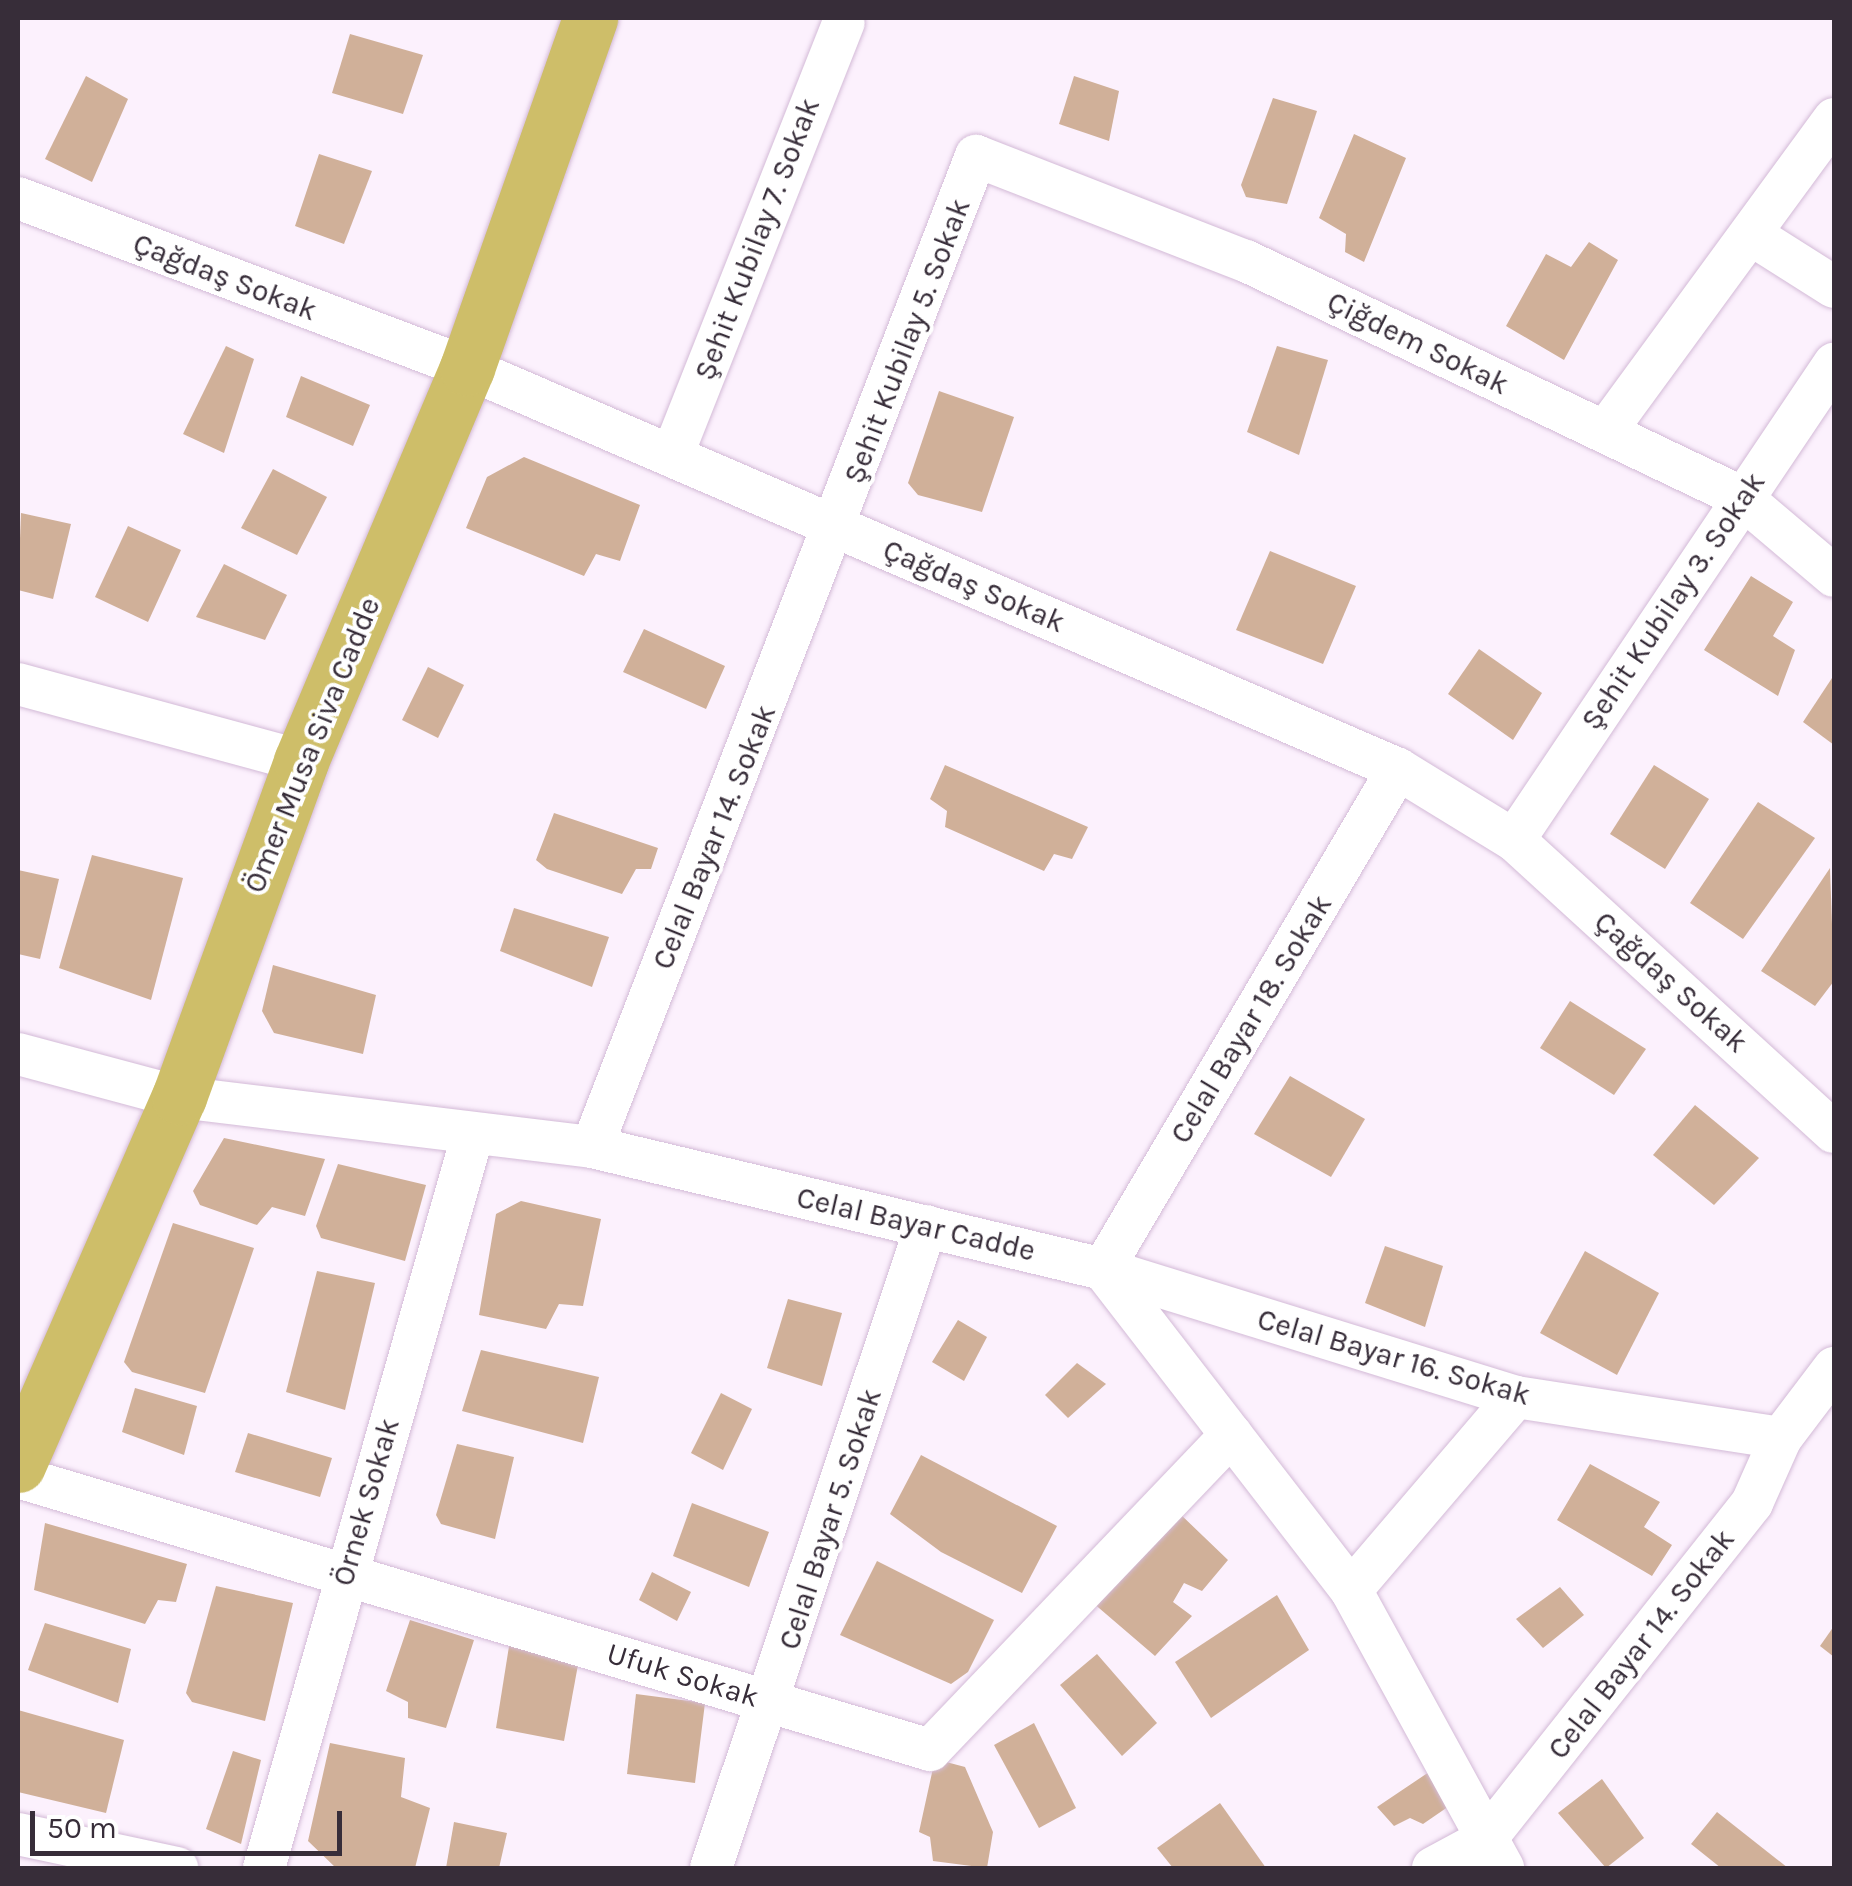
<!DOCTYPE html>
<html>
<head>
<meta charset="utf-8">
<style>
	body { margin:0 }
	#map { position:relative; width:1852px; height:1886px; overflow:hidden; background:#fcf1fd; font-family:Karla,sans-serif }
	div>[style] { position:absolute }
	.building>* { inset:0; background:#d0b099 }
	.roads { filter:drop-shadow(0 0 2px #d3bad7) drop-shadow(0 0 2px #d3bad7) }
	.minor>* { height:42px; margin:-21px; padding:0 21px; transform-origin:21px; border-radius:21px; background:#fff }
	.major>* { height:55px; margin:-27.5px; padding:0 27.5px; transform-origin:27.5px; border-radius:27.5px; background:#cebe69 }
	span { translate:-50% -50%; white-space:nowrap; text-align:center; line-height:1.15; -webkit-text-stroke:8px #fff; paint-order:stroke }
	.street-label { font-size:30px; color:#372d39 }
	.frame { position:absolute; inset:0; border:20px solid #372d39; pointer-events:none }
	.scale { position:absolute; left:30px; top:1811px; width:312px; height:45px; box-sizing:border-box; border:5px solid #372d39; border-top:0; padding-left:12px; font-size:30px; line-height:35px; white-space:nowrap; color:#372d39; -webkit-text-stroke:8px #fff; paint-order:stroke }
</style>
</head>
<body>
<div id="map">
	<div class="building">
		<i style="clip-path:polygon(350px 34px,423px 55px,403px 114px,332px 93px)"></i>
		<i style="clip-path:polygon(86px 76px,128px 99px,92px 182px,45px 159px)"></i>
		<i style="clip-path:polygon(1074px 76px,1119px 91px,1109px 141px,1059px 124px)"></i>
		<i style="clip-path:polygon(1273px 98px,1317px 111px,1287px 204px,1246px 197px,1241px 185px)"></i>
		<i style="clip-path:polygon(1354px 134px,1406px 158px,1364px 262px,1345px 252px,1346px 234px,1319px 218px)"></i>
		<i style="clip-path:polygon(319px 154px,372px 171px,344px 244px,295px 226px)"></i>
		<i style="clip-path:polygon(1589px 242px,1618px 260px,1564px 360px,1506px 326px,1546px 254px,1571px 267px)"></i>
		<i style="clip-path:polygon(226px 346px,254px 359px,224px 453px,183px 434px)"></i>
		<i style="clip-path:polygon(1277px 346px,1328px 360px,1299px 455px,1247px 432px)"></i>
		<i style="clip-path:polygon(301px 376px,370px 405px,353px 446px,286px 417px)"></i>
		<i style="clip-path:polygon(939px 391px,1014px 417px,982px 512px,918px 495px,908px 483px)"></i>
		<i style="clip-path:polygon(524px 457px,640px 505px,620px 561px,596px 554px,584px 576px,466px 528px,487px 477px)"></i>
		<i style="clip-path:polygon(273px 469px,327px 497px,297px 555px,241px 528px)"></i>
		<i style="clip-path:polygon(21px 513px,71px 524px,53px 599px,18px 590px)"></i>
		<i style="clip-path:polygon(128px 526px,181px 550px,148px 622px,95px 597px)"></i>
		<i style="clip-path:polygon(1270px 551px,1356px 586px,1323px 664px,1236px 630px)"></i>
		<i style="clip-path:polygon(224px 564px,287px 595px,265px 640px,196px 617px)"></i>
		<i style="clip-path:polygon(1751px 576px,1793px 602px,1773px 636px,1795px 650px,1778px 696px,1704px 650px)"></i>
		<i style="clip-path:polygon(644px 629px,725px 666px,706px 709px,623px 672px)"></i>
		<i style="clip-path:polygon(1479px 649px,1542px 693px,1513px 740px,1448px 694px)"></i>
		<i style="clip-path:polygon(428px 667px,464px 685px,438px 738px,402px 720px)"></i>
		<i style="clip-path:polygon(1834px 675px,1834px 745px,1803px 722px)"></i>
		<i style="clip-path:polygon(945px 765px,1088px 827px,1072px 859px,1054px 854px,1044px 871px,945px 827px,947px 811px,930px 799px)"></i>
		<i style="clip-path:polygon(1654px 765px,1709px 799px,1665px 869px,1610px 834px)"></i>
		<i style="clip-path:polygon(1758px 802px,1815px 838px,1743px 939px,1690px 903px)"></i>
		<i style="clip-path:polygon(554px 813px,658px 848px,651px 869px,636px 869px,622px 894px,547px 869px,536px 860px)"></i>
		<i style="clip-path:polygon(92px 855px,183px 878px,151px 1000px,59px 968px)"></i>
		<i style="clip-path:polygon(1830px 868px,1834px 981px,1815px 1006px,1761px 971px)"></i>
		<i style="clip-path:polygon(18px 870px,59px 879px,40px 959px,18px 954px)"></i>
		<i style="clip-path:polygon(514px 908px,609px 937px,592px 987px,500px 951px)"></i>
		<i style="clip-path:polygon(273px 965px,376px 995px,363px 1054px,274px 1033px,262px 1011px)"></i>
		<i style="clip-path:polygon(1570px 1001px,1646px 1049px,1614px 1095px,1540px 1048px)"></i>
		<i style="clip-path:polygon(1290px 1076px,1365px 1119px,1331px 1177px,1254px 1134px)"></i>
		<i style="clip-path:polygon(1695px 1105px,1759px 1158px,1714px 1205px,1653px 1155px)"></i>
		<i style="clip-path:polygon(224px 1138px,325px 1159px,305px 1216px,272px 1207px,257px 1225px,200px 1205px,193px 1191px)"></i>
		<i style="clip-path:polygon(338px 1164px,426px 1185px,405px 1261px,321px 1238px,316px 1226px)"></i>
		<i style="clip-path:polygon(521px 1201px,601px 1219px,583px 1306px,559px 1304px,546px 1329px,479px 1315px,496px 1214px)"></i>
		<i style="clip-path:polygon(173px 1223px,254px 1248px,205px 1393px,132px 1372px,124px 1362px)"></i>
		<i style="clip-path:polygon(1385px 1246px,1443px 1266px,1425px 1327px,1365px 1303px)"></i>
		<i style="clip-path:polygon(1585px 1251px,1659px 1293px,1617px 1375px,1540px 1333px)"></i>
		<i style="clip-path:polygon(317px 1271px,375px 1283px,345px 1410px,286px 1392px)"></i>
		<i style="clip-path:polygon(788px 1299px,842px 1313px,822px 1386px,767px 1368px)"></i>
		<i style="clip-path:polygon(958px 1320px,987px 1337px,964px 1381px,932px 1362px)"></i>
		<i style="clip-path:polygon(481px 1350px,599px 1377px,583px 1443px,462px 1411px)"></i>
		<i style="clip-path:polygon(1077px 1363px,1106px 1384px,1068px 1418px,1045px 1395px)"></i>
		<i style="clip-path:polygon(135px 1388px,197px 1406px,184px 1455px,122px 1432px)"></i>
		<i style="clip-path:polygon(721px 1393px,752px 1409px,723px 1470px,691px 1453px)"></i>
		<i style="clip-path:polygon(248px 1433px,332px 1458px,320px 1497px,235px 1472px)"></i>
		<i style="clip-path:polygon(457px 1444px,514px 1457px,495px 1539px,441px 1524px,436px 1515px)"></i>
		<i style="clip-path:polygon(921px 1455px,1057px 1526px,1022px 1593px,941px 1552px,890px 1514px)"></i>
		<i style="clip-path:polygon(1590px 1464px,1660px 1502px,1644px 1527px,1672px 1545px,1652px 1576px,1557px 1520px)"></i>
		<i style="clip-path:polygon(692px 1503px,769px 1532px,749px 1587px,673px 1556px)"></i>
		<i style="clip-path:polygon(1178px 1512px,1228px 1560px,1202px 1591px,1184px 1583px,1173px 1602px,1192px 1616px,1155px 1656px,1092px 1602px)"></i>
		<i style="clip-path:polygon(45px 1523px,187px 1564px,176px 1602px,158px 1600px,145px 1624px,34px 1590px)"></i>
		<i style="clip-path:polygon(877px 1561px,994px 1620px,968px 1672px,951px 1684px,840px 1635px)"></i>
		<i style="clip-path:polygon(652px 1572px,691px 1592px,677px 1621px,639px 1600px)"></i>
		<i style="clip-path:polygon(216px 1586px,293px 1603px,265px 1721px,192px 1702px,186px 1693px)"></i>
		<i style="clip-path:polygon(1560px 1587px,1584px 1615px,1543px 1648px,1516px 1619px)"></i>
		<i style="clip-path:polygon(1277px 1595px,1309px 1650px,1211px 1718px,1175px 1662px)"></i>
		<i style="clip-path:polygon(410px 1620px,474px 1640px,446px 1728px,408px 1718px,408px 1702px,386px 1691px)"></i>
		<i style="clip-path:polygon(45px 1623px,131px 1649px,118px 1703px,28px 1670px)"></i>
		<i style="clip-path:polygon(1834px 1626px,1834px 1657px,1820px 1646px)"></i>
		<i style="clip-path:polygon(510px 1640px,580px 1654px,564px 1741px,496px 1728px)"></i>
		<i style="clip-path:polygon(1097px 1654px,1157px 1723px,1122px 1756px,1060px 1685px)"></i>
		<i style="clip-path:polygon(636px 1694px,705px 1703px,695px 1783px,627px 1774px)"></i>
		<i style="clip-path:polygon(18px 1710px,124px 1740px,106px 1813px,18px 1792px)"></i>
		<i style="clip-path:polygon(1034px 1723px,1076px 1808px,1039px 1828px,994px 1745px)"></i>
		<i style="clip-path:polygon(330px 1743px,405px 1758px,401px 1797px,430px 1808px,415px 1868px,336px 1868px,308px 1841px)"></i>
		<i style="clip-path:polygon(233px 1751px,261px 1760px,241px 1844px,206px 1829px)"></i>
		<i style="clip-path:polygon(935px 1759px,965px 1767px,993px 1832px,987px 1868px,933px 1861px,930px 1837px,919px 1832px)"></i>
		<i style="clip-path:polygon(1435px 1768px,1455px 1802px,1423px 1824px,1410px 1818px,1394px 1826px,1377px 1807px)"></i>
		<i style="clip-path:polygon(1602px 1779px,1644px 1838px,1606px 1868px,1558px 1813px)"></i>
		<i style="clip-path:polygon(1220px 1803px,1266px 1868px,1173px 1868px,1157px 1848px)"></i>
		<i style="clip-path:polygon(1717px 1812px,1788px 1868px,1721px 1868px,1691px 1844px)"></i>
		<i style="clip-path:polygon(454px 1822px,507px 1833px,499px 1868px,446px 1868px)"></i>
	</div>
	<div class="roads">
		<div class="minor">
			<i style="left:18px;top:198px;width:480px;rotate:20.7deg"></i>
			<i style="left:467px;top:368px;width:1014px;rotate:23.3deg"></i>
			<i style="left:1398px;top:769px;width:136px;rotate:31.5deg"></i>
			<i style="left:1514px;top:840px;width:433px;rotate:42.4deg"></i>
			<i style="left:1755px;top:237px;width:93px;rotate:32.3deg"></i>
			<i style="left:1605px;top:432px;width:388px;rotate:-53.8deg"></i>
			<i style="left:672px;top:456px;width:466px;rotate:-68.4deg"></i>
			<i style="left:18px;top:684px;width:293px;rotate:15.2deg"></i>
			<i style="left:1398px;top:769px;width:581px;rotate:120.54deg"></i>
			<i style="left:1103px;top:1269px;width:432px;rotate:17.2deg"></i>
			<i style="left:1516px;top:1397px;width:268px;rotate:8.8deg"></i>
			<i style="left:1781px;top:1438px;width:88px;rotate:-52.9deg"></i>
			<i style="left:1514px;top:840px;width:574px;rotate:-56.09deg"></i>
			<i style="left:18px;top:1054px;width:167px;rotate:15deg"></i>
			<i style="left:179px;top:1097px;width:416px;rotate:6.9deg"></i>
			<i style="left:592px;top:1147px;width:525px;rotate:13.43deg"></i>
			<i style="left:1103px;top:1269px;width:406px;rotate:52.3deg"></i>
			<i style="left:1351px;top:1590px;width:317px;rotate:61.3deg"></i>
			<i style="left:592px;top:1147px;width:1063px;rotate:-68.82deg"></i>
			<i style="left:976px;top:156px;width:290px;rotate:21.3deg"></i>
			<i style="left:1246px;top:261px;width:548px;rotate:25.49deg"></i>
			<i style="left:1741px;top:497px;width:122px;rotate:40.3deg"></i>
			<i style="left:18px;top:1477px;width:952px;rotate:16.66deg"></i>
			<i style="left:930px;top:1750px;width:436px;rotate:-46.3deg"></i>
			<i style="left:1351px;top:1590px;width:254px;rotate:-49.5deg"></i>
			<i style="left:18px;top:1834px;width:163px;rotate:12.1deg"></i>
			<i style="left:264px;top:1868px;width:760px;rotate:-74.12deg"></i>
			<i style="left:711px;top:1868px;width:677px;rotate:-71.48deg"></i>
			<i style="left:1433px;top:1868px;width:59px;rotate:-28.3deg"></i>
			<i style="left:1485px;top:1840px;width:430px;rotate:-51.6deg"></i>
			<i style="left:1752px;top:1503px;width:71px;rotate:-66deg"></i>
		</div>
		<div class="major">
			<i style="left:18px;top:1465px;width:402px;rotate:-66.4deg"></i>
			<i style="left:179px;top:1097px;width:357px;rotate:-70deg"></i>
			<i style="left:301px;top:761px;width:427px;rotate:-67.1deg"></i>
			<i style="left:467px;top:368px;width:371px;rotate:-70.6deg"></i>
		</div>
	</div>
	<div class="street-label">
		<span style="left:757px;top:239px;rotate:-69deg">Şehit Kubilay 7. Sokak</span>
		<span style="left:225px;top:277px;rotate:21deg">Çağdaş Sokak</span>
		<span style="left:907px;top:341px;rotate:-69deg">Şehit Kubilay 5. Sokak</span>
		<span style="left:1418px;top:343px;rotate:26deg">Çiğdem Sokak</span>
		<span style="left:974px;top:586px;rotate:23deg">Çağdaş Sokak</span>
		<span style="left:1673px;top:601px;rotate:-56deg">Şehit Kubilay 3. Sokak</span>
		<span style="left:312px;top:745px;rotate:-68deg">Ömer Musa Siva Cadde</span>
		<span style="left:714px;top:837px;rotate:-68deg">Celal Bayar 14. Sokak</span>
		<span style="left:1671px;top:982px;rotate:42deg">Çağdaş Sokak</span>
		<span style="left:1251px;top:1019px;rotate:-59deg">Celal Bayar 18. Sokak</span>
		<span style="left:916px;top:1224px;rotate:13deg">Celal Bayar Cadde</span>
		<span style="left:1394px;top:1357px;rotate:16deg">Celal Bayar 16. Sokak</span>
		<span style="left:366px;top:1502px;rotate:-74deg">Örnek Sokak</span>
		<span style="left:830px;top:1519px;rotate:-72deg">Celal Bayar 5. Sokak</span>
		<span style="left:1641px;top:1644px;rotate:-52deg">Celal Bayar 14. Sokak</span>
		<span style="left:683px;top:1675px;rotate:17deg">Ufuk Sokak</span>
	</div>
	<div class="frame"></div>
	<div class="scale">50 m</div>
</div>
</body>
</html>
